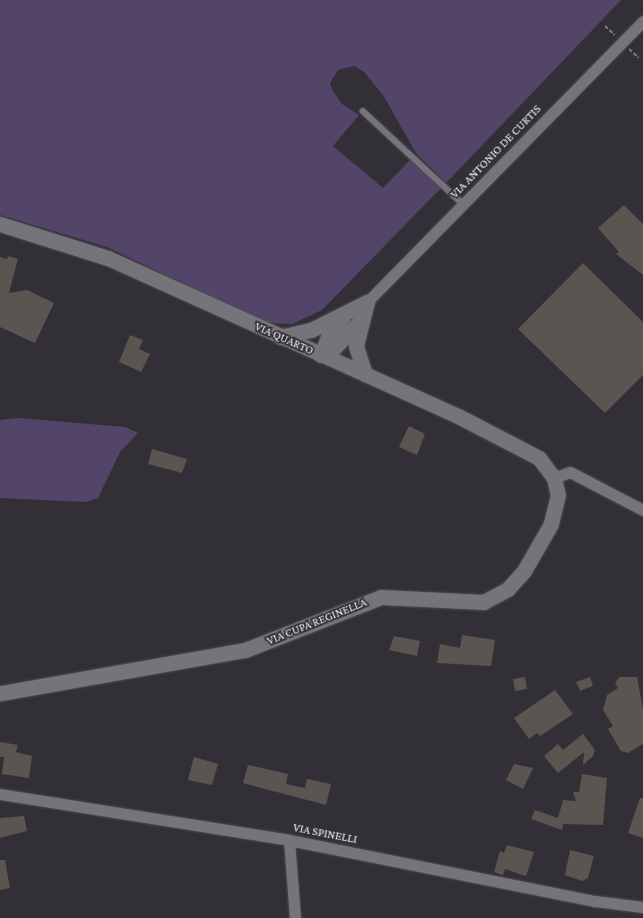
<!DOCTYPE html>
<html>
<head>
<meta charset="utf-8">
<style>
	body { margin:0 }
	#map { position:relative; width:643px; height:918px; overflow:hidden; background:#323036; font-family:"Crimson Pro",serif }
	div>[style] { position:absolute }
	.green>* { inset:0; background:#53456a }
	.building>* { inset:0; background:#5a5550 }
	.path>* { height:2px; margin-top:-1px; transform-origin:0; background:repeating-linear-gradient(90deg,#7e7c81 0 4px,transparent 0 6px) }
	.roads { filter:drop-shadow(0 0 1px #4e4c51) drop-shadow(0 0 1px #4e4c51) }
	.lane>* { height:5.5px; margin:-2.75px; padding:0 2.75px; transform-origin:2.75px; border-radius:2.75px; background:#76747b }
	.street>* { height:11px; margin:-5.5px; padding:0 5.5px; transform-origin:5.5px; border-radius:5.5px; background:#76747b }
	.secondary>* { height:15px; margin:-7.5px; padding:0 7.5px; transform-origin:7.5px; border-radius:7.5px; background:#76747b }
	span { translate:-50% -50%; white-space:nowrap; text-align:center; line-height:1.15; -webkit-text-stroke:3.5px #323036; paint-order:stroke }
	.street-label { font-size:12px; color:#f4f2f6 }
</style>
</head>
<body>
<div id="map">
	<div class="green">
		<i style="clip-path:polygon(0 0,621px 0,446px 183px,416px 153px,383px 95px,364px 72px,354px 66px,338px 70px,330px 83px,333px 91px,342px 104px,359px 115px,333px 146px,383px 188px,410px 160px,441px 188px,322px 310px,292px 324px,265px 323px,107px 247px,0 215px)"></i>
		<i style="clip-path:polygon(18px 418px,125px 427px,138px 433px,120px 452px,98px 498px,85px 502px,0 498px,0 420px)"></i>
	</div>
	<div class="building">
		<i style="clip-path:polygon(624px 205px,643px 224px,643px 275px,616px 254px,619px 252px,598px 228px)"></i>
		<i style="clip-path:polygon(8px 256px,18px 259px,9px 293px,27px 290px,54px 303px,35px 343px,0 327px,0 257px,7px 259px)"></i>
		<i style="clip-path:polygon(583px 263px,643px 322px,643px 375px,605px 413px,518px 329px)"></i>
		<i style="clip-path:polygon(130px 335px,143px 340px,139px 349px,150px 354px,141px 372px,119px 362px)"></i>
		<i style="clip-path:polygon(409px 426px,425px 434px,417px 455px,399px 447px)"></i>
		<i style="clip-path:polygon(152px 449px,187px 459px,182px 473px,148px 464px)"></i>
		<i style="clip-path:polygon(462px 635px,495px 640px,491px 666px,437px 663px,440px 644px,460px 648px)"></i>
		<i style="clip-path:polygon(394px 636px,420px 641px,417px 656px,389px 650px)"></i>
		<i style="clip-path:polygon(525px 677px,527px 689px,515px 691px,513px 679px)"></i>
		<i style="clip-path:polygon(590px 677px,593px 686px,580px 691px,576px 682px)"></i>
		<i style="clip-path:polygon(619px 677px,637px 677px,643px 709px,643px 744px,628px 753px,621px 751px,608px 729px,613px 726px,603px 710px,607px 695px,618px 688px,615px 683px)"></i>
		<i style="clip-path:polygon(555px 690px,573px 714px,540px 736px,537px 733px,529px 739px,514px 718px)"></i>
		<i style="clip-path:polygon(583px 734px,595px 750px,593px 756px,583px 765px,584px 752px,558px 773px,544px 756px,558px 744px,563px 750px)"></i>
		<i style="clip-path:polygon(0 742px,18px 745px,16px 752px,32px 756px,29px 778px,2px 774px,4px 757px,0 757px)"></i>
		<i style="clip-path:polygon(194px 757px,218px 764px,212px 785px,188px 780px)"></i>
		<i style="clip-path:polygon(514px 764px,533px 768px,523px 789px,506px 780px)"></i>
		<i style="clip-path:polygon(248px 765px,288px 774px,286px 784px,305px 788px,307px 779px,331px 784px,326px 805px,243px 783px)"></i>
		<i style="clip-path:polygon(582px 774px,607px 778px,603px 825px,563px 824px,562px 830px,531px 819px,535px 810px,558px 818px,563px 800px,576px 801px,573px 792px,579px 792px)"></i>
		<i style="clip-path:polygon(640px 798px,643px 798px,643px 838px,628px 833px)"></i>
		<i style="clip-path:polygon(24px 816px,27px 831px,0 838px,0 818px)"></i>
		<i style="clip-path:polygon(507px 845px,534px 852px,526px 876px,505px 869px,503px 875px,494px 872px,500px 851px,504px 853px)"></i>
		<i style="clip-path:polygon(570px 850px,594px 856px,588px 878px,582px 881px,565px 875px)"></i>
		<i style="clip-path:polygon(0 860px,5px 860px,10px 888px,0 890px)"></i>
	</div>
	<div class="path">
		<i style="left:605px;top:26px;width:13px;rotate:42deg"></i>
		<i style="left:629px;top:49px;width:13px;rotate:42deg"></i>
	</div>
	<div class="roads">
		<div class="lane">
			<i style="left:363px;top:111px;width:137px;rotate:42.9deg"></i>
		</div>
		<div class="street">
			<i style="left:367px;top:302px;width:394px;rotate:-45.5deg"></i>
			<i style="left:554px;top:478px;width:17px;rotate:-21deg"></i>
			<i style="left:570px;top:472px;width:82px;rotate:27.5deg"></i>
			<i style="left:0;top:794px;width:293px;rotate:9deg"></i>
			<i style="left:289px;top:840px;width:312px;rotate:11.3deg"></i>
			<i style="left:595px;top:901px;width:48px;rotate:7.1deg"></i>
			<i style="left:289px;top:840px;width:78px;rotate:85.6deg"></i>
		</div>
		<div class="secondary">
			<i style="left:0;top:224px;width:113px;rotate:17.5deg"></i>
			<i style="left:108px;top:258px;width:384px;rotate:24.3deg"></i>
			<i style="left:458px;top:416px;width:91px;rotate:27.4deg"></i>
			<i style="left:539px;top:458px;width:25px;rotate:53deg"></i>
			<i style="left:554px;top:478px;width:17px;rotate:77deg"></i>
			<i style="left:558px;top:495px;width:30px;rotate:104deg"></i>
			<i style="left:551px;top:524px;width:54px;rotate:119.9deg"></i>
			<i style="left:524px;top:571px;width:24px;rotate:132deg"></i>
			<i style="left:508px;top:589px;width:27px;rotate:152deg"></i>
			<i style="left:484px;top:602px;width:103px;rotate:-177.2deg"></i>
			<i style="left:381px;top:597px;width:146px;rotate:158.7deg"></i>
			<i style="left:245px;top:650px;width:249px;rotate:170deg"></i>
			<i style="left:280px;top:337px;width:32px;rotate:-13deg"></i>
			<i style="left:311px;top:330px;width:63px;rotate:-26.6deg"></i>
			<i style="left:321px;top:355px;width:26px;rotate:-69deg"></i>
			<i style="left:330px;top:331px;width:18px;rotate:-47deg"></i>
			<i style="left:321px;top:355px;width:13px;rotate:-27deg"></i>
			<i style="left:333px;top:349px;width:39px;rotate:-46deg"></i>
			<i style="left:365px;top:374px;width:29px;rotate:-108deg"></i>
			<i style="left:356px;top:346px;width:45px;rotate:-76deg"></i>
		</div>
	</div>
	<div class="street-label">
		<span style="left:496px;top:152px;rotate:-46deg">VIA ANTONIO DE CURTIS</span>
		<span style="left:284px;top:339px;rotate:24deg">VIA QUARTO</span>
		<span style="left:317px;top:622px;rotate:-22deg">VIA CUPA REGINELLA</span>
		<span style="left:325px;top:834px;rotate:11deg">VIA SPINELLI</span>
	</div>
</div>
</body>
</html>
